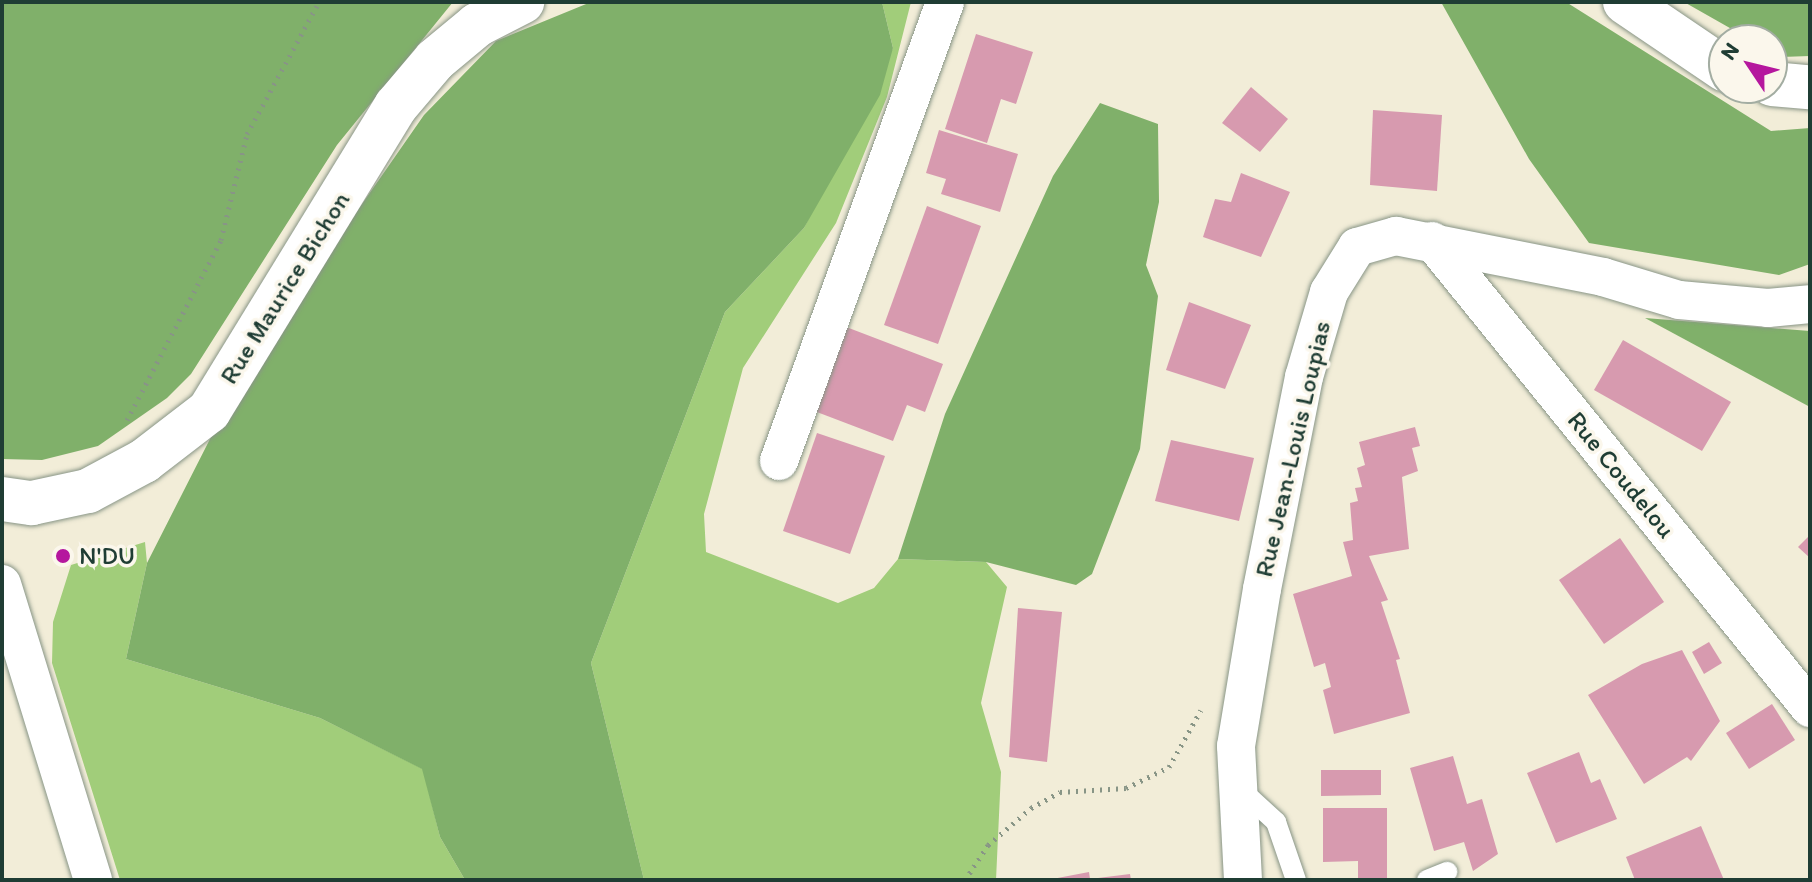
<!DOCTYPE html>
<html>
<head>
<meta charset="utf-8">
<style>
	body { margin:0 }
	#map { position:relative; width:1812px; height:882px; overflow:hidden; background:#f2edd8; font-family:Itim,sans-serif }
	div>[style] { position:absolute }
	.green>* { inset:0; background:#a1cd7a }
	.forest>* { inset:0; background:#80b06a }
	.building>* { inset:0; background:#d79aaf }
	.path>* { height:5px; margin-top:-2.5px; transform-origin:0; background:repeating-linear-gradient(90deg,#889586 0 2px,transparent 0 8px) }
	.roads { filter:drop-shadow(0 0 2px #889586) drop-shadow(0 0 2px #889586) }
	.service>* { height:20px; margin:-10px; padding:0 10px; transform-origin:10px; border-radius:10px; background:#fff }
	.minor>* { height:38px; margin:-19px; padding:0 19px; transform-origin:19px; border-radius:19px; background:#fff }
	.tertiary>* { height:44px; margin:-22px; padding:0 22px; transform-origin:22px; border-radius:22px; background:#fff }
	.dots>* { width:22px; height:22px; translate:-50% -50%; box-sizing:border-box; border:4px solid #fbf7ec; border-radius:50% }
	span { translate:-50% -50%; white-space:nowrap; text-align:center; line-height:1.15; -webkit-text-stroke:7px #fbf7ec; paint-order:stroke }
	.street-label { font-size:26px; color:#1f3d34 }
	.poi-label { font-size:26px; color:#1f3d34 }
	.left { translate:0 -50%; text-align:left }
	.frame { position:absolute; inset:0; border:4px solid #1f3d34; pointer-events:none }
	.north { position:absolute; left:1708px; top:24px; width:80px; height:80px; box-sizing:border-box; background:#fbf7ec; border:2px solid #a3ada2; border-radius:50%; rotate:305deg; font-size:22px; font-weight:700; line-height:32px; text-align:center; color:#1f3d34 }
	.north::after { content:''; display:block; margin:auto; width:28px; height:36px; background:#b5179e; clip-path:polygon(50% 0,100% 100%,50% 72%,0 100%) }
</style>
</head>
<body>
<div id="map">
	<div class="green">
		<i style="clip-path:polygon(882px 2px,911px 2px,887px 97px,836px 223px,743px 368px,704px 514px,706px 552px,838px 603px,874px 588px,898px 559px,986px 562px,1007px 587px,981px 703px,1001px 772px,996px 880px,644px 880px,591px 663px,725px 312px,804px 228px,893px 48px)"></i>
		<i style="clip-path:polygon(145px 542px,147px 563px,126px 659px,320px 718px,423px 769px,440px 837px,465px 880px,120px 880px,52px 663px,53px 622px,71px 565px)"></i>
	</div>
	<div class="forest">
		<i style="clip-path:polygon(2px 2px,453px 2px,337px 145px,191px 374px,167px 398px,98px 446px,42px 460px,2px 459px)"></i>
		<i style="clip-path:polygon(591px 2px,882px 2px,893px 48px,880px 95px,804px 228px,725px 312px,591px 663px,644px 880px,465px 880px,440px 837px,422px 769px,320px 718px,126px 659px,147px 563px,241px 378px,424px 115px,496px 41px)"></i>
		<i style="clip-path:polygon(1441px 2px,1566px 2px,1771px 131px,1810px 128px,1810px 264px,1779px 275px,1589px 243px,1529px 159px)"></i>
		<i style="clip-path:polygon(1684px 2px,1810px 2px,1810px 56px,1781px 57px,1772px 52px,1772px 40px,1751px 40px)"></i>
		<i style="clip-path:polygon(1100px 103px,1158px 124px,1159px 202px,1146px 265px,1158px 296px,1140px 449px,1092px 574px,1076px 585px,986px 562px,898px 559px,945px 414px,1053px 176px)"></i>
		<i style="clip-path:polygon(1645px 318px,1810px 331px,1810px 407px)"></i>
	</div>
	<div class="building">
		<i style="clip-path:polygon(976px 34px,1033px 52px,1016px 104px,1001px 99px,987px 143px,945px 129px)"></i>
		<i style="clip-path:polygon(1251px 87px,1288px 119px,1260px 152px,1222px 123px)"></i>
		<i style="clip-path:polygon(1373px 110px,1442px 115px,1437px 191px,1370px 185px)"></i>
		<i style="clip-path:polygon(939px 130px,1018px 154px,1000px 212px,941px 194px,946px 179px,926px 173px)"></i>
		<i style="clip-path:polygon(1241px 173px,1290px 192px,1261px 257px,1203px 237px,1215px 199px,1231px 202px)"></i>
		<i style="clip-path:polygon(927px 206px,981px 226px,938px 344px,884px 325px)"></i>
		<i style="clip-path:polygon(1189px 302px,1251px 325px,1225px 389px,1166px 370px)"></i>
		<i style="clip-path:polygon(841px 325px,943px 364px,925px 412px,907px 405px,893px 441px,809px 409px)"></i>
		<i style="clip-path:polygon(1623px 340px,1731px 402px,1702px 451px,1594px 390px)"></i>
		<i style="clip-path:polygon(1415px 427px,1420px 446px,1412px 448px,1418px 471px,1402px 477px,1409px 549px,1369px 556px,1388px 600px,1381px 602px,1400px 659px,1396px 660px,1410px 713px,1334px 734px,1323px 690px,1331px 687px,1325px 663px,1314px 667px,1293px 594px,1352px 576px,1343px 542px,1353px 540px,1350px 503px,1358px 501px,1355px 488px,1362px 487px,1357px 468px,1365px 465px,1359px 442px)"></i>
		<i style="clip-path:polygon(817px 433px,885px 456px,850px 554px,783px 531px)"></i>
		<i style="clip-path:polygon(1171px 440px,1254px 458px,1239px 521px,1155px 501px)"></i>
		<i style="clip-path:polygon(1810px 535px,1810px 558px,1798px 547px)"></i>
		<i style="clip-path:polygon(1620px 538px,1664px 602px,1604px 644px,1559px 580px)"></i>
		<i style="clip-path:polygon(1018px 608px,1062px 612px,1047px 762px,1009px 757px)"></i>
		<i style="clip-path:polygon(1709px 642px,1722px 663px,1704px 674px,1692px 652px)"></i>
		<i style="clip-path:polygon(1682px 650px,1720px 721px,1691px 761px,1687px 757px,1644px 784px,1588px 695px,1642px 664px)"></i>
		<i style="clip-path:polygon(1772px 704px,1795px 740px,1749px 769px,1726px 733px)"></i>
		<i style="clip-path:polygon(1579px 752px,1591px 783px,1600px 779px,1617px 819px,1556px 843px,1527px 773px)"></i>
		<i style="clip-path:polygon(1453px 756px,1467px 804px,1482px 799px,1498px 854px,1473px 871px,1464px 842px,1434px 851px,1410px 768px)"></i>
		<i style="clip-path:polygon(1321px 770px,1381px 770px,1381px 795px,1321px 796px)"></i>
		<i style="clip-path:polygon(1323px 808px,1387px 808px,1387px 880px,1358px 880px,1358px 861px,1323px 862px)"></i>
		<i style="clip-path:polygon(1701px 826px,1724px 880px,1635px 880px,1626px 857px)"></i>
		<i style="clip-path:polygon(1089px 872px,1090px 879px,1130px 874px,1131px 880px,1047px 880px)"></i>
	</div>
	<div class="path">
		<i style="left:127px;top:420px;width:203px;rotate:-62.4deg"></i>
		<i style="left:221px;top:240px;width:109px;rotate:-76.2deg"></i>
		<i style="left:247px;top:134px;width:150px;rotate:-61.4deg"></i>
		<i style="left:965px;top:880px;width:42px;rotate:-56.7deg"></i>
		<i style="left:988px;top:845px;width:57px;rotate:-40.7deg"></i>
		<i style="left:1031px;top:808px;width:33px;rotate:-29deg"></i>
		<i style="left:1060px;top:792px;width:66px;rotate:-3.5deg"></i>
		<i style="left:1126px;top:788px;width:48px;rotate:-26deg"></i>
		<i style="left:1169px;top:767px;width:65px;rotate:-60.7deg"></i>
	</div>
	<div class="roads">
		<div class="service">
			<i style="left:1238px;top:787px;width:52px;rotate:42.6deg"></i>
			<i style="left:1276px;top:822px;width:61px;rotate:71deg"></i>
			<i style="left:1427px;top:880px;width:22px;rotate:-22deg"></i>
		</div>
		<div class="minor">
			<i style="left:1432px;top:241px;width:601px;rotate:51.01deg"></i>
			<i style="left:779px;top:461px;width:488px;rotate:-70.1deg"></i>
			<i style="left:2px;top:584px;width:310px;rotate:72.9deg"></i>
			<i style="left:1243px;top:880px;width:134px;rotate:-93deg"></i>
			<i style="left:1236px;top:746px;width:159px;rotate:-80.6deg"></i>
			<i style="left:1262px;top:589px;width:216px;rotate:-78.8deg"></i>
			<i style="left:1304px;top:377px;width:89px;rotate:-73.6deg"></i>
			<i style="left:1329px;top:292px;width:53px;rotate:-58.1deg"></i>
			<i style="left:1357px;top:247px;width:41px;rotate:-15.8deg"></i>
			<i style="left:1396px;top:236px;width:211px;rotate:11.2deg"></i>
			<i style="left:1603px;top:277px;width:79px;rotate:16.8deg"></i>
			<i style="left:1679px;top:300px;width:89px;rotate:5.1deg"></i>
			<i style="left:1768px;top:308px;width:42px;rotate:-5.4deg"></i>
		</div>
		<div class="tertiary">
			<i style="left:1625px;top:2px;width:120px;rotate:34.1deg"></i>
			<i style="left:1772px;top:84px;width:38px;rotate:5deg"></i>
			<i style="left:2px;top:499px;width:30px;rotate:8deg"></i>
			<i style="left:32px;top:503px;width:57px;rotate:-12.1deg"></i>
			<i style="left:88px;top:491px;width:64px;rotate:-28.2deg"></i>
			<i style="left:144px;top:461px;width:82px;rotate:-37.6deg"></i>
			<i style="left:209px;top:411px;width:358px;rotate:-58.5deg"></i>
			<i style="left:396px;top:106px;width:60px;rotate:-49.7deg"></i>
			<i style="left:435px;top:60px;width:55px;rotate:-39.8deg"></i>
			<i style="left:477px;top:25px;width:51px;rotate:-27.1deg"></i>
		</div>
	</div>
	<div class="dots">
		<i style="left:63px;top:556px;background:#b5179e"></i>
	</div>
	<div class="street-label">
		<span style="left:285px;top:288px;rotate:-58deg">Rue Maurice Bichon</span>
		<span style="left:1293px;top:449px;rotate:-77deg">Rue Jean-Louis Loupias</span>
		<span style="left:1621px;top:475px;rotate:51deg">Rue Coudelou</span>
	</div>
	<div class="poi-label">
		<span class="left" style="left:79px;top:556px">N'DU</span>
	</div>
	<div class="frame"></div>
	<div class="north">N</div>
</div>
</body>
</html>
